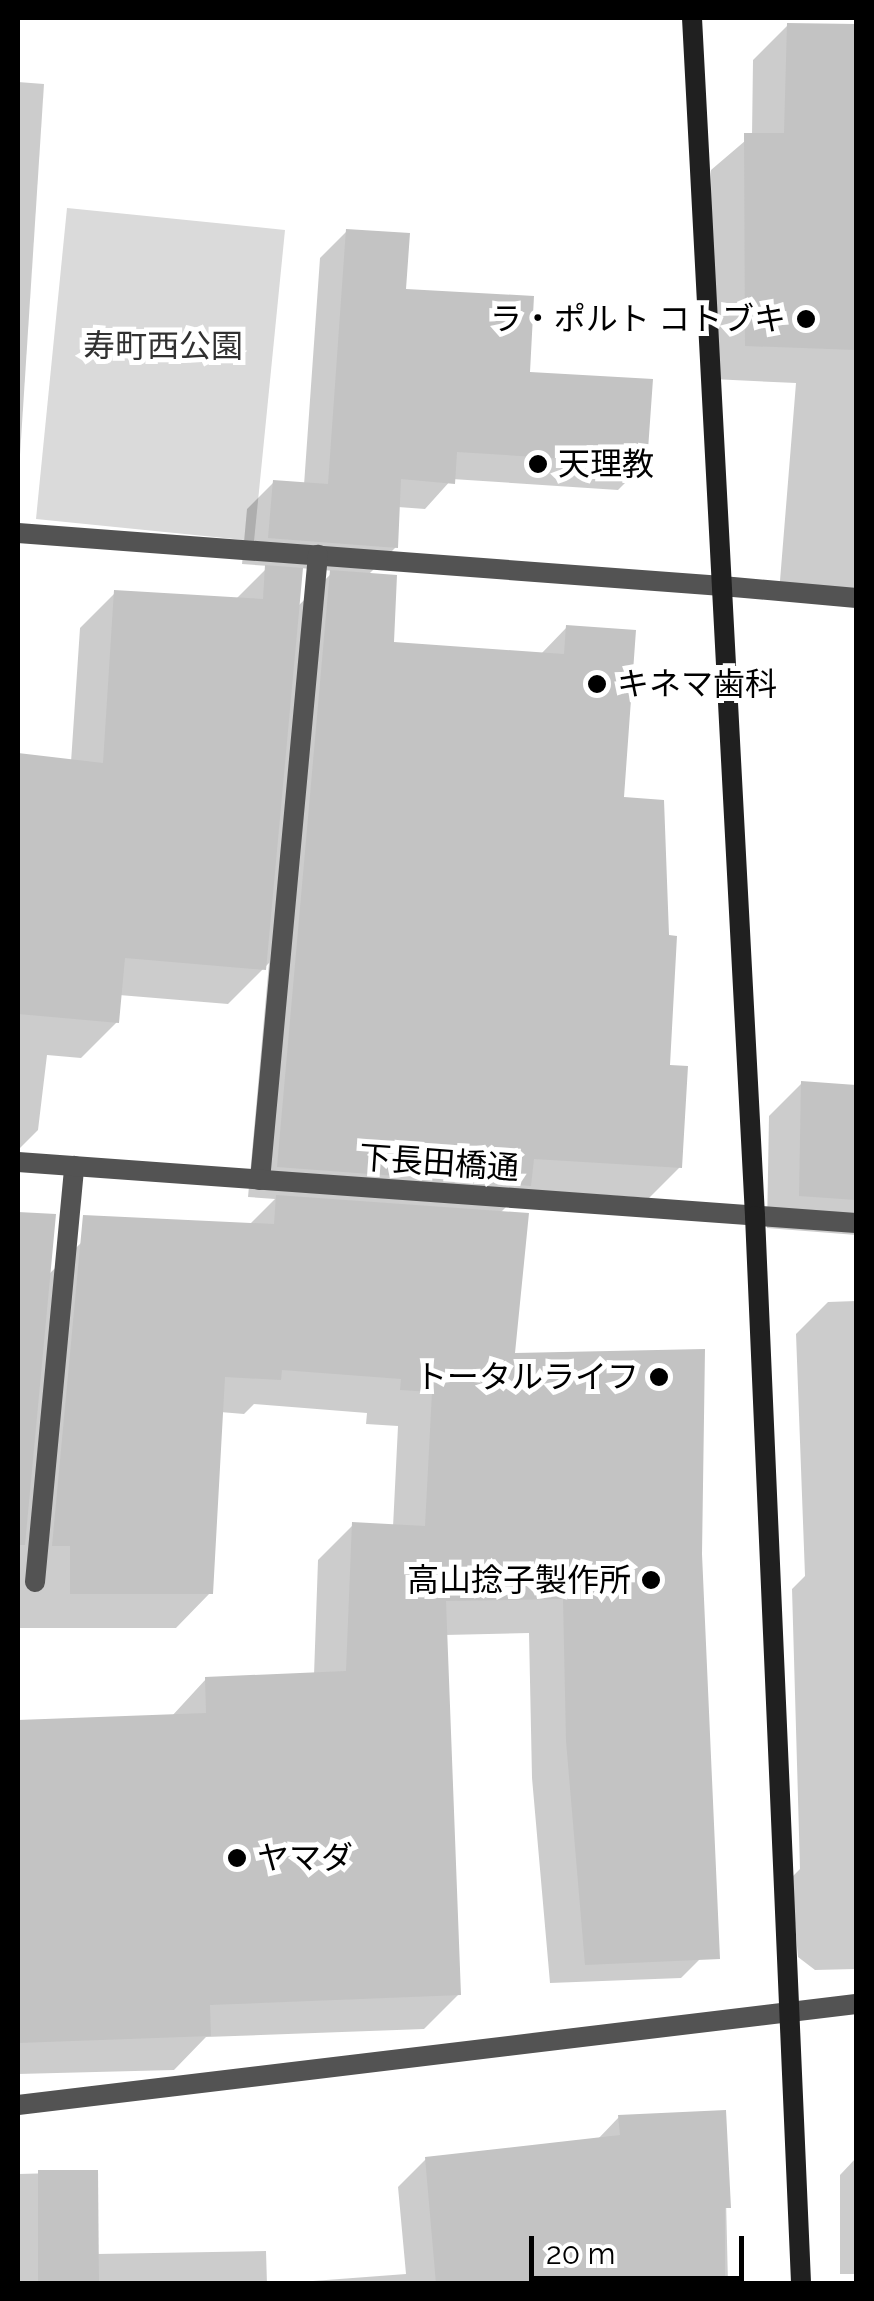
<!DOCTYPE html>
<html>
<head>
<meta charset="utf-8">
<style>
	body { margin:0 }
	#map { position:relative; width:874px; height:2301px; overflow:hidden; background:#fff; font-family:Raleway,"Noto Sans JP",sans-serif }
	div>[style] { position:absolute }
	.green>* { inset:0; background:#dadada }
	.shadow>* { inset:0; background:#0003 }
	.building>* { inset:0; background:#c3c3c3 }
	.lane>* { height:20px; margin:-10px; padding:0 10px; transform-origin:10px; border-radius:10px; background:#535353 }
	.street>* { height:20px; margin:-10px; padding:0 10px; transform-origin:10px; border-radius:10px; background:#535353 }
	.secondary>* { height:20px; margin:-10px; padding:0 10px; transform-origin:10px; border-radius:10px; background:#202020 }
	.dots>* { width:28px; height:28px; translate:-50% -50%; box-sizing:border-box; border:5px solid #fff; border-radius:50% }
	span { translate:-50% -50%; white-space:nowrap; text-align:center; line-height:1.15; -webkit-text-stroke:10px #fff; paint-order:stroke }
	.poi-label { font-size:32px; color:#000 }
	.right { translate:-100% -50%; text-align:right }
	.left { translate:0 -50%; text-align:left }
	.park-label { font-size:32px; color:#313131 }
	.street-label { font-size:32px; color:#000 }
	.frame { position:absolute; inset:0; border:20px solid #000; pointer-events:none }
	.scale { position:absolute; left:529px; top:2236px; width:215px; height:45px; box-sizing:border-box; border:5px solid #000; border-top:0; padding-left:12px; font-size:30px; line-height:35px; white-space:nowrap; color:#000; -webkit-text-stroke:8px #fff; paint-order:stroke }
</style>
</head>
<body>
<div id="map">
	<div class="green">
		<i style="clip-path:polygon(67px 208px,285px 230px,254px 541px,36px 519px)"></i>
	</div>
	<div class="shadow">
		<i style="clip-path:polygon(788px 25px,856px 26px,856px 599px,779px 593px,796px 383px,712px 379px,711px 170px,752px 135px,753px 60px)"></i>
		<i style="clip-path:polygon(18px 82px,44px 84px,18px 486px)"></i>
		<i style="clip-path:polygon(evenodd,347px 231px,404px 292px,645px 463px,618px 490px,452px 479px,425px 509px,398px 507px,396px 547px,367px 576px,392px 644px,540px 655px,567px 627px,621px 799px,680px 1167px,649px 1198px,523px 1190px,500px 1213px,512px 1356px,699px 1554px,716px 1943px,681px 1978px,550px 1983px,532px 1778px,529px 1633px,445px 1635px,459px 1994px,424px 2029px,206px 2037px,174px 2070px,18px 2074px,18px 1723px,171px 1717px,206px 1679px,314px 1675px,318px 1560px,353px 1525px,393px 1527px,398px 1426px,366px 1424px,367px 1413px,254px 1404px,244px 1414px,220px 1412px,210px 1593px,176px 1628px,18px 1628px,18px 1236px,51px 1239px,47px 1276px,82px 1242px,221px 1253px,275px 1199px,248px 1197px,269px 963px,228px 1004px,119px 995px,117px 1022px,81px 1058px,47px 1055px,38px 1130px,18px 1150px,18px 756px,71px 762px,80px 628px,115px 593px,235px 600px,269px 566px,242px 564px,247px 509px,273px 483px,304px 485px,320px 258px,347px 231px,300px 568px,334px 571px,297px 607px,300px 568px)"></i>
		<i style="clip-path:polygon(802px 1083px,856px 1087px,856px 1235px,767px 1228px,769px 1116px)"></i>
		<i style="clip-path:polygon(856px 1301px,856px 1969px,815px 1970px,798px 1957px,791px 1878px,800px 1869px,792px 1589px,805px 1576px,796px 1334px,828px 1302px)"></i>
		<i style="clip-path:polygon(724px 2113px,728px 2284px,273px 2284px,406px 2274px,398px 2187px,426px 2159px,597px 2140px,619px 2117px)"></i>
		<i style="clip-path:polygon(856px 2158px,856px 2274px,840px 2274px,840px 2175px)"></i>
		<i style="clip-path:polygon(96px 2172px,96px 2254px,266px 2251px,267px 2284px,18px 2284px,18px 2174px)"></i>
	</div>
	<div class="building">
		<i style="clip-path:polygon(787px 23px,856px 24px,856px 350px,745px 346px,744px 133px,784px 133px)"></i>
		<i style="clip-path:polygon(346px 229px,410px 233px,406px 289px,534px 296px,530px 372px,653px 379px,647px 464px,457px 452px,455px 484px,401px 479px,398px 548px,268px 538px,273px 480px,328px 484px)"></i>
		<i style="clip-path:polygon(265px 565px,303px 568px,266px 970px,125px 958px,119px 1023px,18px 1014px,18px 753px,103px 763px,114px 590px,263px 599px)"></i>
		<i style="clip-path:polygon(330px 570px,397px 575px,394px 642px,564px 654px,566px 625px,636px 630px,624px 797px,664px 800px,669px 935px,677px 936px,670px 1065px,688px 1066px,682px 1168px,534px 1159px,531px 1186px,277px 1167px)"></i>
		<i style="clip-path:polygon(801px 1081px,856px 1085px,856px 1200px,799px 1196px)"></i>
		<i style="clip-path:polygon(276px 1195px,529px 1213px,515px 1353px,705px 1349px,702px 1554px,720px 1959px,585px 1965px,566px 1741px,563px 1599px,446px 1601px,461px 1995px,210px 2005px,211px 2036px,18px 2043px,18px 1720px,206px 1713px,205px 1677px,346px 1671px,352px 1522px,425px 1526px,432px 1392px,400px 1390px,401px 1379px,282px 1370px,281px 1380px,225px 1377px,213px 1594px,70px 1594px,70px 1546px,52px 1546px,83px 1215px,274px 1224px)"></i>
		<i style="clip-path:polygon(18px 1212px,56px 1214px,25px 1545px,18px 1545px)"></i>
		<i style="clip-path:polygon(726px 2110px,731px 2208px,725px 2208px,725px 2284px,436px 2284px,425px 2157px,620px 2135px,618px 2115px)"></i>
		<i style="clip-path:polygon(38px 2170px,98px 2170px,99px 2284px,38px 2284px)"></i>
	</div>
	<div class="lane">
		<i style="left:18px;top:533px;width:706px;rotate:4.31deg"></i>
		<i style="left:260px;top:1180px;width:628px;rotate:-84.7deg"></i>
		<i style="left:35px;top:1582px;width:418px;rotate:-84.6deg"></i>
	</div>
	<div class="street">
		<i style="left:722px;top:586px;width:135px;rotate:5.1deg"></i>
		<i style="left:18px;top:1162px;width:840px;rotate:4.16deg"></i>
		<i style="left:18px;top:2105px;width:844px;rotate:-6.87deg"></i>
	</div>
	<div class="secondary">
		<i style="left:692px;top:18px;width:1200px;rotate:86.99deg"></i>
		<i style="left:755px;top:1216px;width:1069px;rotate:87.53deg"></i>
	</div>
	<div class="dots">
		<i style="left:806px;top:319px;background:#000"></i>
		<i style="left:538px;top:464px;background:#000"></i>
		<i style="left:597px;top:684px;background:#000"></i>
		<i style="left:659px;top:1377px;background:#000"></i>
		<i style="left:651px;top:1580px;background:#000"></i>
		<i style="left:237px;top:1858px;background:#000"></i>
	</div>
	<div class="poi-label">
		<span class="right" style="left:786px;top:319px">ラ・ポルト コトブキ</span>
		<span class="left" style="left:558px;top:464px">天理教</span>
		<span class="left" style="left:617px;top:684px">キネマ歯科</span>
		<span class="right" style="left:639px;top:1377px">トータルライフ</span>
		<span class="right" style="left:631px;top:1580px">高山捻子製作所</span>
		<span class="left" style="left:257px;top:1858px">ヤマダ</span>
	</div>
	<div class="park-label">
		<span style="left:163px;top:346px">寿町西公園</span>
	</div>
	<div class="street-label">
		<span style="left:439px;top:1163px;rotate:4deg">下長田橋通</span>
	</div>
	<div class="frame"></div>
	<div class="scale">20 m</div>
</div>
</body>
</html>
